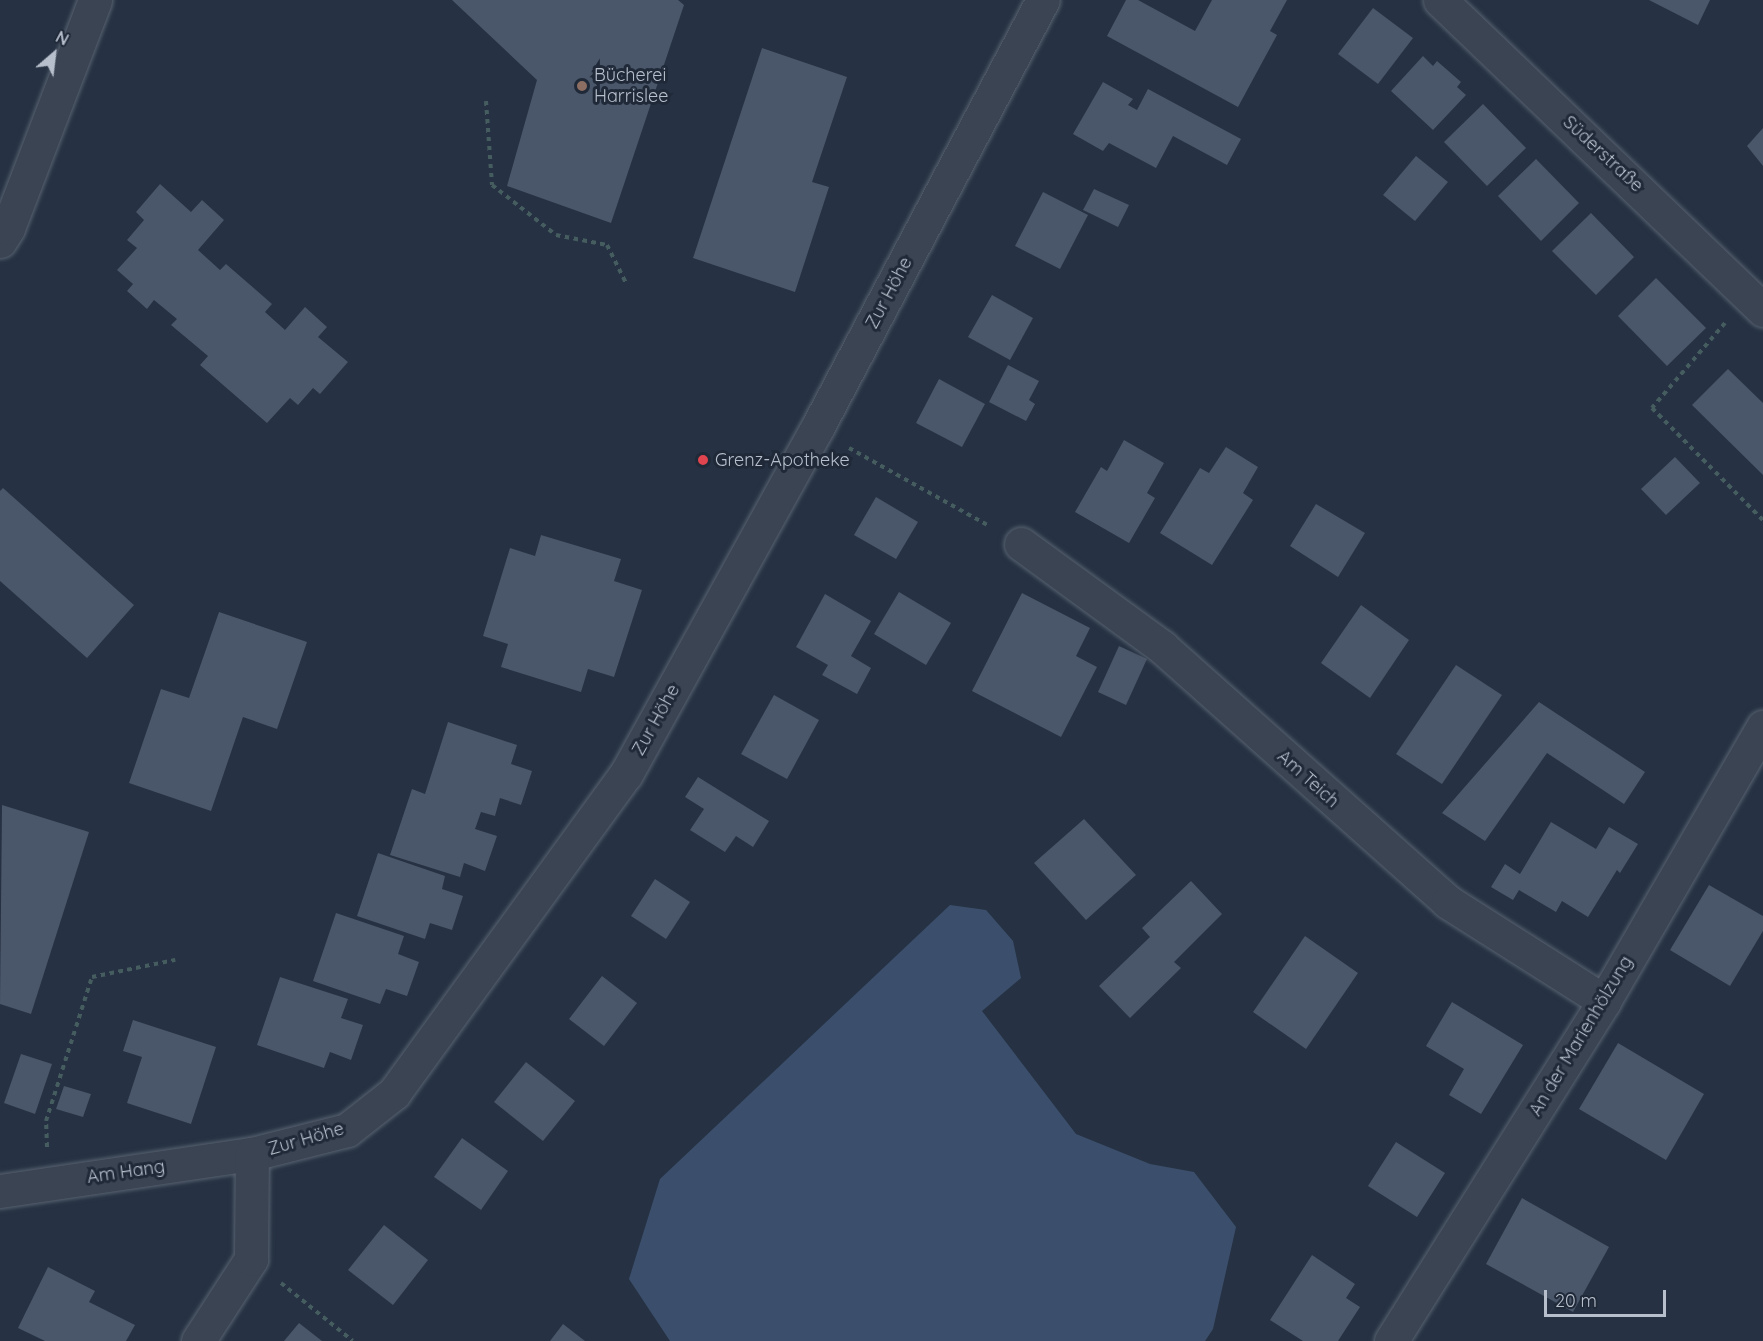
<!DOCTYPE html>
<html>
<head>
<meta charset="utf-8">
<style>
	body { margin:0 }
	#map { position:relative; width:1763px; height:1341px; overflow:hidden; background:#263243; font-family:Quicksand,sans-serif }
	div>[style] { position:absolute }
	.water>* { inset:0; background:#3b4f6c }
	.building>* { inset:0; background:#4a5669 }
	.path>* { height:4px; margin-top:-2px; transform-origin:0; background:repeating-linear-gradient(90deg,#465d60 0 4.5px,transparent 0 9px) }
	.roads { filter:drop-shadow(0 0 2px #586270) drop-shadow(0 0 2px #586270) }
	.street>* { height:33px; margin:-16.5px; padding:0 16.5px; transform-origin:16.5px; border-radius:16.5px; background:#3a4453 }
	.dots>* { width:16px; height:16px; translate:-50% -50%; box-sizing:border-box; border:3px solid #1f2938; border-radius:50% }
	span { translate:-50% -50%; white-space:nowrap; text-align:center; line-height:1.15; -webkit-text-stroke:6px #1f2938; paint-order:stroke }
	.poi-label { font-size:18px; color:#b7bfcc }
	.left { translate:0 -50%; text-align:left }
	.street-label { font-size:18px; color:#b7bfcc }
	.north { position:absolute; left:24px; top:24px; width:60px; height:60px; -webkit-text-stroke:4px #1f2938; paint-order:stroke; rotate:28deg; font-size:16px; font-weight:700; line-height:24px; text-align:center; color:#b7bfcc }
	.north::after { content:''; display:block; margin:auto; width:21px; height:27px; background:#b7bfcc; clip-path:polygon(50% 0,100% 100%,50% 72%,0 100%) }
	.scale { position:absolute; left:1544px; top:1290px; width:122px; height:27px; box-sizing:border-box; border:3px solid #b7bfcc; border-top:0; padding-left:8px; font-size:18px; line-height:21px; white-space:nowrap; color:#b7bfcc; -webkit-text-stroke:4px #1f2938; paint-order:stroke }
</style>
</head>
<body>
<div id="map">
	<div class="water">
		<i style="clip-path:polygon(950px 905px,986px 910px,1013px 941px,1021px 978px,982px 1011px,1076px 1134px,1150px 1164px,1194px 1172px,1236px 1227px,1213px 1329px,1205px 1341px,670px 1341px,629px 1279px,660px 1179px)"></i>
	</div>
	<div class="building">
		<i style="clip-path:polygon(452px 0,678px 0,684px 5px,611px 223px,507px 186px,537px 80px)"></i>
		<i style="clip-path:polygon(1126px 0,1138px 0,1195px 31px,1212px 0,1287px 0,1270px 31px,1277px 35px,1238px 107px,1107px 36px)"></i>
		<i style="clip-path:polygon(1649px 0,1710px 0,1698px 25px)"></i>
		<i style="clip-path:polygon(1373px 8px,1413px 38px,1378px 84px,1338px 54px)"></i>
		<i style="clip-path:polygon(762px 48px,847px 77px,812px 182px,829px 187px,795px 292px,693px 258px)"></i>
		<i style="clip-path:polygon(1423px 56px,1433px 66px,1437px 61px,1461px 82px,1457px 87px,1466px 95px,1433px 130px,1391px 91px)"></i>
		<i style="clip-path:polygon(1103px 82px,1133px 99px,1128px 105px,1137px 110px,1148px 89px,1241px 139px,1227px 165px,1173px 136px,1156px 168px,1109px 143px,1103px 151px,1073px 134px)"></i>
		<i style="clip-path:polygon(1483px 104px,1526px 148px,1487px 186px,1444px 142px)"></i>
		<i style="clip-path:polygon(1763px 128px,1763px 166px,1747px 146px)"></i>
		<i style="clip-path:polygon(1416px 156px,1448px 182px,1415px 221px,1383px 195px)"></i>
		<i style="clip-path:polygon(1536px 159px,1579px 203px,1541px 241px,1498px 196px)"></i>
		<i style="clip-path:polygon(160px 184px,191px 212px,202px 200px,224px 220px,198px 250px,220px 270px,226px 264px,272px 304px,265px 312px,285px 330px,305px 307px,327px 327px,318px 337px,348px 362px,320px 394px,313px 388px,298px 405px,290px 398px,267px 423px,200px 365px,208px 356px,171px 325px,177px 319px,154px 300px,147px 309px,127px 291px,133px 284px,117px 270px,137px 248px,127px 240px,144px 220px,136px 212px)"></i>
		<i style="clip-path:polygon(1094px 189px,1129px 205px,1118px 227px,1083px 210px)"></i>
		<i style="clip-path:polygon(1043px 192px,1088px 215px,1060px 269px,1015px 246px)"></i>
		<i style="clip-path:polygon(1591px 213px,1634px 257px,1596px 295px,1552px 251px)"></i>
		<i style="clip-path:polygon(1656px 278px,1706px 328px,1667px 366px,1618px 316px)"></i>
		<i style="clip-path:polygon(992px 295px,1033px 318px,1010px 360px,968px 337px)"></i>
		<i style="clip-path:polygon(1008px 365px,1039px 381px,1029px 400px,1035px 404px,1026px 421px,989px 402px)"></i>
		<i style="clip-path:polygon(1728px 369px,1763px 403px,1763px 475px,1692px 405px)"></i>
		<i style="clip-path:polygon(939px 379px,985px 404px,962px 447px,916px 423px)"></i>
		<i style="clip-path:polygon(1124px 440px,1164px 463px,1147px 493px,1155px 498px,1129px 543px,1075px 512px,1101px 467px,1107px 471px)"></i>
		<i style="clip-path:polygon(1226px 447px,1258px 467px,1243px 493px,1253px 500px,1212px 565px,1160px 533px,1200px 468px,1209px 473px)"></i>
		<i style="clip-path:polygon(1675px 457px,1700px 483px,1666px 515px,1641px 489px)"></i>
		<i style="clip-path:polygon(3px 488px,134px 605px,87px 658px,0 581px,0 491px)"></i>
		<i style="clip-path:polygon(876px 497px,918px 522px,896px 559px,854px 535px)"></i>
		<i style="clip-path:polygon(1316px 504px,1365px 533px,1338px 577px,1290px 546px)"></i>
		<i style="clip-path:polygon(541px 535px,621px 559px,614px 581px,642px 590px,614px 677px,588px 669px,581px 692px,501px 667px,508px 644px,483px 636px,510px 548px,535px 556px)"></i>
		<i style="clip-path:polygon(899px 592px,951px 623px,926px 665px,874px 634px)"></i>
		<i style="clip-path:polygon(1022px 593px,1090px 628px,1076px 656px,1097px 667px,1061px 737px,972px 691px)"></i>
		<i style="clip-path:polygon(825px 594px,871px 621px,851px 656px,871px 668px,857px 694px,822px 675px,828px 665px,796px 647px)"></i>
		<i style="clip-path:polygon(1361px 605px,1409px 640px,1370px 698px,1321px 663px)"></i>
		<i style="clip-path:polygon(219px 612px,307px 642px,277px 729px,243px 717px,211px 811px,129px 783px,161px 689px,189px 698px)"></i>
		<i style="clip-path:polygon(1119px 646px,1147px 659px,1126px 705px,1098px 692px)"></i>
		<i style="clip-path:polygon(1456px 665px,1502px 695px,1442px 784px,1396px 754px)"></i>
		<i style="clip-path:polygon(774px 695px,819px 720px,787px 779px,741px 754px)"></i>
		<i style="clip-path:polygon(1539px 702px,1645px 772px,1624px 804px,1547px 753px,1485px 841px,1442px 813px)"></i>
		<i style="clip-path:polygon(448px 722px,517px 745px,511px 764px,532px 771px,521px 805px,500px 798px,495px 816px,481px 812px,475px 829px,497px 836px,485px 871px,464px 863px,460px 877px,390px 855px,412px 789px,425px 794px)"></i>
		<i style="clip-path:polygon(698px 777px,769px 821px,753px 847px,736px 836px,725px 852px,690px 830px,704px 809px,685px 797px)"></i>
		<i style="clip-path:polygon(2px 805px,89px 832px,31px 1014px,0 1004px)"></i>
		<i style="clip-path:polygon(1084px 819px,1136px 875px,1086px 920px,1034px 863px)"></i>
		<i style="clip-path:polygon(1551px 822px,1596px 849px,1609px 827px,1638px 844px,1620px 873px,1617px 870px,1588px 917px,1562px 901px,1556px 912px,1519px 890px,1513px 900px,1491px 887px,1505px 864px,1520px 874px)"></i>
		<i style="clip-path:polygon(378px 853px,445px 876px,442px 889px,463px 896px,452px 930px,430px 923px,425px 939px,357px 916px)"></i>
		<i style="clip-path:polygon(655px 879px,690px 902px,666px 939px,631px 916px)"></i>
		<i style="clip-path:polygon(1191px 881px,1222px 914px,1174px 962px,1181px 968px,1130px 1018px,1099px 986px,1150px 937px,1142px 928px)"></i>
		<i style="clip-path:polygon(1709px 885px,1763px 916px,1763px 931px,1730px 986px,1670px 950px)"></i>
		<i style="clip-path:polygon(336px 913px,404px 936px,398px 954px,419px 962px,407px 996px,386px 989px,380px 1004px,313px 981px)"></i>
		<i style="clip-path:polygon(1305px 936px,1358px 973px,1306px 1049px,1253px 1012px)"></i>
		<i style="clip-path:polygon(602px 976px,637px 1003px,604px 1046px,569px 1019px)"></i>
		<i style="clip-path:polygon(280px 977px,348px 999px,341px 1018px,363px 1025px,351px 1060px,330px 1052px,324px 1068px,257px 1045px)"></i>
		<i style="clip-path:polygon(1452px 1002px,1523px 1045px,1481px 1114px,1449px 1095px,1464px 1069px,1426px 1046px)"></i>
		<i style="clip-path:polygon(133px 1020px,216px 1047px,191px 1124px,127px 1103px,142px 1057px,123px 1051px)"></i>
		<i style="clip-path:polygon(1618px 1043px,1704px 1094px,1666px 1160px,1579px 1109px)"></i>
		<i style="clip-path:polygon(21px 1054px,52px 1064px,35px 1114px,4px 1103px)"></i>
		<i style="clip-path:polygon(526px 1062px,575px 1101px,543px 1141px,494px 1102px)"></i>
		<i style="clip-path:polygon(64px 1086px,91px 1094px,83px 1117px,56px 1109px)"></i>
		<i style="clip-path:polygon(462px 1138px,508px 1171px,481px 1210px,434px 1177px)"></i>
		<i style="clip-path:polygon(1396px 1142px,1445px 1173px,1417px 1217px,1368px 1186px)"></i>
		<i style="clip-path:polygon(1522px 1198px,1609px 1247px,1573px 1312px,1486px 1264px)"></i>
		<i style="clip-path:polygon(384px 1225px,428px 1260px,393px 1305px,348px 1270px)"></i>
		<i style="clip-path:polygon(1312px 1255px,1355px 1284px,1346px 1298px,1360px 1307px,1338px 1341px,1303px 1341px,1270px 1320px)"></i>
		<i style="clip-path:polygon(48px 1267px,95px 1291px,89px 1302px,135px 1325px,126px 1341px,45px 1341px,18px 1328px)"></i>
		<i style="clip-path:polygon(299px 1323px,322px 1341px,284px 1341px)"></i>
		<i style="clip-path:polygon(563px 1324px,585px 1341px,550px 1341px)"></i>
	</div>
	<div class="path">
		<i style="left:486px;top:101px;width:84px;rotate:85.9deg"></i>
		<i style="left:492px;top:185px;width:81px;rotate:38deg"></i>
		<i style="left:556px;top:235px;width:52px;rotate:11.1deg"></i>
		<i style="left:607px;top:245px;width:42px;rotate:63.4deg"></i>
		<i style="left:1725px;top:323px;width:112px;rotate:130.7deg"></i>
		<i style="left:1652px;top:408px;width:158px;rotate:45.3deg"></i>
		<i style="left:849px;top:448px;width:160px;rotate:29.1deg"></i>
		<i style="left:47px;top:1147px;width:26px;rotate:-92deg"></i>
		<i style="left:46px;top:1121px;width:151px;rotate:-72.3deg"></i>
		<i style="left:92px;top:977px;width:85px;rotate:-11.6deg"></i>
		<i style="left:281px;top:1283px;width:92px;rotate:38.9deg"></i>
	</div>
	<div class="roads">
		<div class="street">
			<i style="left:1440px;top:0;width:448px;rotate:43.8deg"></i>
			<i style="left:0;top:241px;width:15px;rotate:-58deg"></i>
			<i style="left:8px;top:228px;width:244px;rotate:-69.1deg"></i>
			<i style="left:1021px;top:544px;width:175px;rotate:36.1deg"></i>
			<i style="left:1162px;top:647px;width:383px;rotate:41.7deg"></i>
			<i style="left:1448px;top:902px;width:185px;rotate:32.4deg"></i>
			<i style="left:0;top:1191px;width:255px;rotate:-8.4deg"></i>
			<i style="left:252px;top:1154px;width:98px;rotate:-14.2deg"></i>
			<i style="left:347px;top:1130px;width:60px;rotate:-38.2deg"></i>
			<i style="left:394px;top:1093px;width:394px;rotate:-54deg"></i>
			<i style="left:626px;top:774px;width:393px;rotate:-61.1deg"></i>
			<i style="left:816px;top:430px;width:486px;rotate:-62.2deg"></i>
			<i style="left:198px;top:1341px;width:98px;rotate:-57.1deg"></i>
			<i style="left:251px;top:1259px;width:105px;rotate:-89.5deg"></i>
			<i style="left:1391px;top:1341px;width:401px;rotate:-57.9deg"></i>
			<i style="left:1604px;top:1001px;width:317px;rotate:-59.9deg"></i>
		</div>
	</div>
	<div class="dots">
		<i style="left:582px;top:86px;background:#8d6e63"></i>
		<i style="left:703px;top:460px;background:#e0444e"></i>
	</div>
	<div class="poi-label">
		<span class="left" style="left:594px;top:86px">Bücherei<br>Harrislee</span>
		<span class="left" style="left:715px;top:460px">Grenz-Apotheke</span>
	</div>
	<div class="street-label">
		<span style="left:1603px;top:154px;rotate:43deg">Süderstraße</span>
		<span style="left:889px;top:293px;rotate:-62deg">Zur Höhe</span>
		<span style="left:656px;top:720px;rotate:-61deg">Zur Höhe</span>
		<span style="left:1308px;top:779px;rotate:42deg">Am Teich</span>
		<span style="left:1581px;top:1036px;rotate:-59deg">An der Marienhölzung</span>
		<span style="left:306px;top:1139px;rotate:-16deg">Zur Höhe</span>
		<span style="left:126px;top:1172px;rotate:-8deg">Am Hang</span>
	</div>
	<div class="north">N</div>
	<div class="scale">20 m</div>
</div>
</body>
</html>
